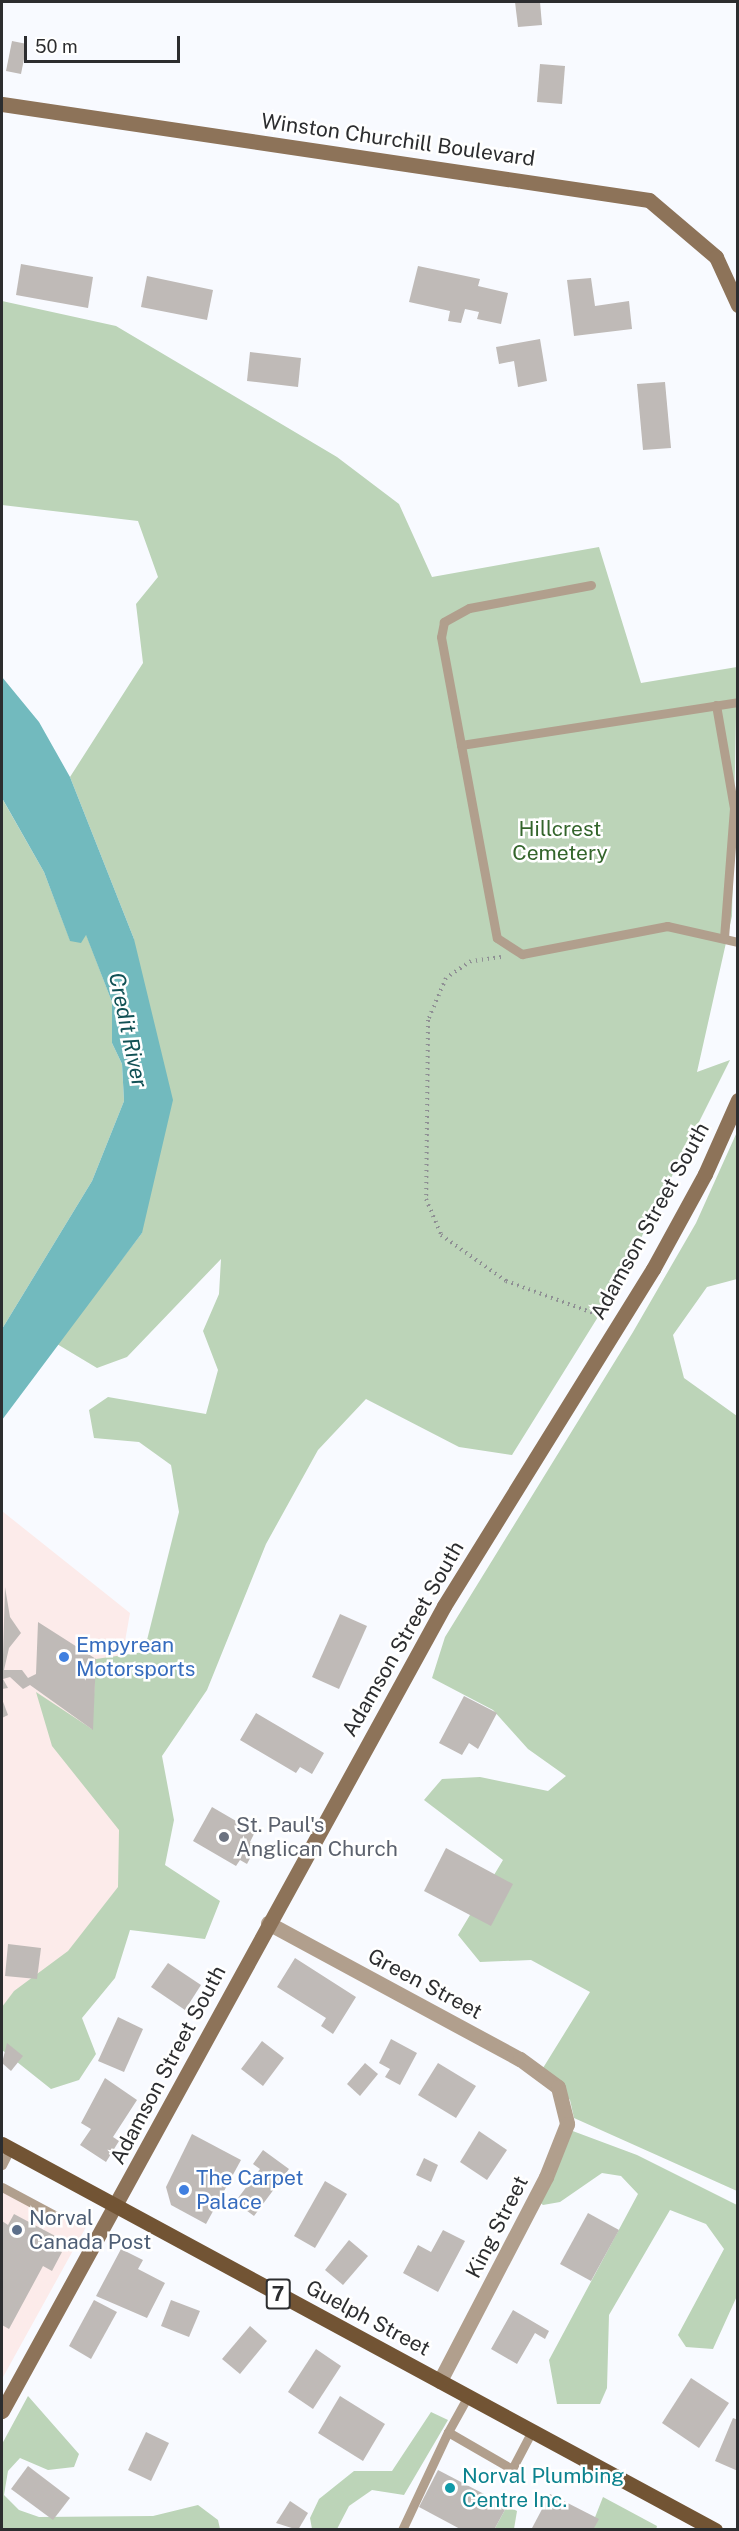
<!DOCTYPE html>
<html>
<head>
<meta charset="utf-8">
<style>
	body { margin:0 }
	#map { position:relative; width:739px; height:2531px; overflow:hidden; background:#f8faff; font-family:"Public Sans",sans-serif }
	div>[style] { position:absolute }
	.commercial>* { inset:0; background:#fcebea }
	.green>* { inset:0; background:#bcd4b8 }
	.water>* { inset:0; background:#72babe }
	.building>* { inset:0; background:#bfbab7 }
	.path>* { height:4px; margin-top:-2px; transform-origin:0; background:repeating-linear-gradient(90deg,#8f9094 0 1.5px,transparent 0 6px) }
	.service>* { height:9px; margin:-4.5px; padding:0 4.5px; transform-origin:4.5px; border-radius:4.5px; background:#b19f8d }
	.minor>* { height:15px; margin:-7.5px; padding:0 7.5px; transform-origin:7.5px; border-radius:7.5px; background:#b19f8d }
	.secondary>* { height:15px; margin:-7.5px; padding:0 7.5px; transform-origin:7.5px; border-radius:7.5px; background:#8d7359 }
	.primary>* { height:15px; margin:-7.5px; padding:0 7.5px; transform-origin:7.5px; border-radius:7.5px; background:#725434 }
	.dots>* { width:16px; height:16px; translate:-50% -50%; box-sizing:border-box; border:3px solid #fff; border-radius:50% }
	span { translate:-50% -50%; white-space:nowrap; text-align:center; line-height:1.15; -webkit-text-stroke:5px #fff; paint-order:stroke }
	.shield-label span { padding:2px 4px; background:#fff; border:2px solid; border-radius:4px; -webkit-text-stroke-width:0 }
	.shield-label { font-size:20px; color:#2c2d2f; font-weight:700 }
	.street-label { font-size:21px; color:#2c2d2f }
	.park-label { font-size:21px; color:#34652c }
	.shop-label { font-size:21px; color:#366cbe }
	.left { translate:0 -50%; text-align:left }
	.worship-label { font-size:21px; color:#5b616d }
	.service-label { font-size:21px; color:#4e5e75 }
	.culture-label { font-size:21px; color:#0d838f }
	.water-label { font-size:22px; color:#115155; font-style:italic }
	.frame { position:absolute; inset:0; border:3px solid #2c2d2f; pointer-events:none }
	.scale { position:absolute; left:24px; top:36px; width:156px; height:27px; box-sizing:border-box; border:3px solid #2c2d2f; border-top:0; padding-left:8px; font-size:18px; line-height:21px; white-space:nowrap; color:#2c2d2f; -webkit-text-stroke:4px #fff; paint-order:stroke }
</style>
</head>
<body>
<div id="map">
	<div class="commercial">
		<i style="clip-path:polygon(2px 1511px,130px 1613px,108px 1738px,135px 1873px,2px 2044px)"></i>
		<i style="clip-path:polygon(2px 2183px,86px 2227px,2px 2379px)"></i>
	</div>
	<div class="green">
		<i style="clip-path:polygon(2px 301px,116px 326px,337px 457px,399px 504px,432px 577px,599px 547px,641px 683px,737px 667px,732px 916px,697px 1072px,730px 1060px,616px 1288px,512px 1455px,459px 1447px,366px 1399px,318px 1450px,266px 1544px,207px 1690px,162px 1756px,174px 1820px,165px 1865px,220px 1901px,205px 1939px,130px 1930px,115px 1978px,82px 2018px,96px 2054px,79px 2080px,51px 2089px,2px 2050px,2px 2007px,14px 1991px,68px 1951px,118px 1887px,119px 1830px,52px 1746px,36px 1692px,92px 1729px,96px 1659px,144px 1652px,179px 1512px,171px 1465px,139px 1442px,94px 1438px,89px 1410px,108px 1397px,206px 1414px,218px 1370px,203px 1331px,219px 1294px,221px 1259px,127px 1357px,97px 1368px,57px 1344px,142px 1233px,134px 939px,70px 777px,143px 663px,136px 604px,158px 577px,138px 521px,2px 505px)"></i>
		<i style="clip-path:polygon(3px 800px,44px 872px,70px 940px,86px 934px,112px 1002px,112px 1043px,122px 1064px,124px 1101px,92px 1181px,2px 1329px)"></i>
		<i style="clip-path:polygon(737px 1132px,737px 1279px,707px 1287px,673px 1335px,684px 1378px,737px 1416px,737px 2191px,574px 2118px,570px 2100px,543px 2068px,590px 1992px,531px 1960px,480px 1962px,458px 1935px,503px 1860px,424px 1800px,442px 1779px,480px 1777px,548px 1791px,566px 1776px,528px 1749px,493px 1710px,432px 1678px,445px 1637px,633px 1332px,696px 1223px)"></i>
		<i style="clip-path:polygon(570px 2130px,637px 2155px,737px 2205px,737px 2296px,713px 2349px,686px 2347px,678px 2335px,724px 2249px,706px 2224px,670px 2210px,609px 2315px,607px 2388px,600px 2404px,557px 2404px,549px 2360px,638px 2194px,621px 2176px,602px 2173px,560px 2202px,543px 2205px,533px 2197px)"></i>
		<i style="clip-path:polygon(28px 2396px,79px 2454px,74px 2467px,48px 2470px,20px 2458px,8px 2471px,4px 2495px,19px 2510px,39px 2517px,153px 2516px,198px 2505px,218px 2520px,220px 2529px,2px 2530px,2px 2444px)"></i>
		<i style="clip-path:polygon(431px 2412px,448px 2420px,404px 2495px,372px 2490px,349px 2506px,337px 2529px,312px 2529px,310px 2518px,319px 2499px,354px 2471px,392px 2471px)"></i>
		<i style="clip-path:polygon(603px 2497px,657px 2526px,656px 2530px,590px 2530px)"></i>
		<i style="clip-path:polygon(507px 2506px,517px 2511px,514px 2529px,494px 2530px)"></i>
	</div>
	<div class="water">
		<i style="clip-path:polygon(2px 677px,39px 722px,70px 777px,134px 939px,173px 1100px,142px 1233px,2px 1420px,2px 1329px,92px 1181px,124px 1101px,122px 1064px,112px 1043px,112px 1002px,86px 935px,81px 943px,70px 941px,44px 872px,2px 798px)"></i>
	</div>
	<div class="building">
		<i style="clip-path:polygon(515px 2px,540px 2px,542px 25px,518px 27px)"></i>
		<i style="clip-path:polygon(12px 41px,27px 44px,21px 74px,6px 71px)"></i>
		<i style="clip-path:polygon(540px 64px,565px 66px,562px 104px,537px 102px)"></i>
		<i style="clip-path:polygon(21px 264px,93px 277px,88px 308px,16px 295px)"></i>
		<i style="clip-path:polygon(418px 266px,480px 279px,478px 286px,508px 293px,501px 324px,477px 319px,479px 312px,465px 309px,461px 323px,448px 321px,450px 311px,409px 302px)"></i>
		<i style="clip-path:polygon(147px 276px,213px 290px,207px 320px,141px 307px)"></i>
		<i style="clip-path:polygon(591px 278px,595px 306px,629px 301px,632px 329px,574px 336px,567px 280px)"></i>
		<i style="clip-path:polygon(540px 339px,547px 381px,518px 387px,514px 361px,499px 364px,496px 347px)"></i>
		<i style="clip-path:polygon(250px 352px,301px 358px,298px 387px,247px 381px)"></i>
		<i style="clip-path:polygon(665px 382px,671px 448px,643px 450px,637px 384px)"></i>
		<i style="clip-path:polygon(5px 1587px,10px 1617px,21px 1633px,9px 1648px,4px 1670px,22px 1670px,28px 1678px,36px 1674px,38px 1622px,96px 1659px,93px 1730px,30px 1685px,23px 1689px,10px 1677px,3px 1679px,8px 1688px,2px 1689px)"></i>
		<i style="clip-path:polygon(340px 1614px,367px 1626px,339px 1689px,312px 1677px)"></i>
		<i style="clip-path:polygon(464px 1696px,497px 1713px,478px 1749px,469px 1743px,462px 1755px,439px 1743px)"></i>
		<i style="clip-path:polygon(2px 1699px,8px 1715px,2px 1718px)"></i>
		<i style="clip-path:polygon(256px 1713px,324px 1753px,312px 1774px,300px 1767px,296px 1773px,240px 1740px)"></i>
		<i style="clip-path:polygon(212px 1807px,255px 1832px,250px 1842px,257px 1845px,247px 1864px,240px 1860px,236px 1866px,193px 1841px)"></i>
		<i style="clip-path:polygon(446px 1848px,513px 1884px,491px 1926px,424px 1891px)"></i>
		<i style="clip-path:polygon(8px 1944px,41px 1948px,37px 1979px,5px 1976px)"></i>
		<i style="clip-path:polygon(295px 1958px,356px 1997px,333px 2034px,321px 2026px,326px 2018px,277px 1987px)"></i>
		<i style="clip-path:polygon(168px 1963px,201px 1985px,185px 2010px,151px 1987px)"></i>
		<i style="clip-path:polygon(118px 2017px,143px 2029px,124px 2072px,98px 2061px)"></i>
		<i style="clip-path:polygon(391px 2039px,417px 2053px,400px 2085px,385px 2077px,390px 2069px,379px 2063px)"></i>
		<i style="clip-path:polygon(262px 2041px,284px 2058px,263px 2086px,241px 2069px)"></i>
		<i style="clip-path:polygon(7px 2043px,23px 2056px,11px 2071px,2px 2063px)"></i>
		<i style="clip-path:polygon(365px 2063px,378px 2074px,360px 2096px,347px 2084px)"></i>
		<i style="clip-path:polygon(438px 2063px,476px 2086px,456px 2118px,418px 2095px)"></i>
		<i style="clip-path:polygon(105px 2078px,137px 2100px,113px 2137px,119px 2141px,106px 2162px,80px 2145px,91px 2129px,81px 2123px)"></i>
		<i style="clip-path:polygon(479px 2131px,507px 2150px,487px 2180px,460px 2162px)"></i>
		<i style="clip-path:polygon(192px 2134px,241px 2160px,206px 2224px,171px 2205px,166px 2187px)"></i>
		<i style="clip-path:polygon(263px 2150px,289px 2169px,254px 2216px,235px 2202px,260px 2169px,253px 2164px)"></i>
		<i style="clip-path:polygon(424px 2158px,438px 2165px,431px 2182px,416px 2175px)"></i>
		<i style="clip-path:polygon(325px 2181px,347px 2194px,315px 2248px,294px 2236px)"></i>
		<i style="clip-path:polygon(588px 2213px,619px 2230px,591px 2281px,560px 2264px)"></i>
		<i style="clip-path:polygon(14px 2214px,59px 2238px,53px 2247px,62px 2252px,52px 2271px,43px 2266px,9px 2329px,2px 2325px,2px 2221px,8px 2225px)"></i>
		<i style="clip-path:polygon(443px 2230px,465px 2241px,438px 2292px,403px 2273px,418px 2245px,431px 2252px)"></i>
		<i style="clip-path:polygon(349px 2240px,368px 2256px,343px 2285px,325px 2270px)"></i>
		<i style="clip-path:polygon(121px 2249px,143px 2260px,138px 2269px,165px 2283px,147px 2318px,96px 2296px)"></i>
		<i style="clip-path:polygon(94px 2300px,117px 2312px,91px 2359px,69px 2346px)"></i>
		<i style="clip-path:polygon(171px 2300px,200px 2311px,189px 2337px,161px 2326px)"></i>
		<i style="clip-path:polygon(513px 2310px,549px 2331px,545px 2339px,535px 2333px,517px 2364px,491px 2349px)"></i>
		<i style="clip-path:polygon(250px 2326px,267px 2341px,240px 2374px,222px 2359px)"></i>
		<i style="clip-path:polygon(316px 2349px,341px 2366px,313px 2409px,288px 2392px)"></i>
		<i style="clip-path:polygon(691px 2378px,729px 2403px,699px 2448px,662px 2423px)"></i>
		<i style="clip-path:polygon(340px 2396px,385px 2424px,363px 2461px,318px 2433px)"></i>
		<i style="clip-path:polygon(733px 2418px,738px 2420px,738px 2471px,715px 2461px)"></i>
		<i style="clip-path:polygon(146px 2432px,169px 2443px,151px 2481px,128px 2470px)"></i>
		<i style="clip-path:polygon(28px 2466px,70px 2498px,53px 2520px,11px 2489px)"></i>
		<i style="clip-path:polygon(438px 2470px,507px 2506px,494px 2530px,462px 2530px,419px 2507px)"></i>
		<i style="clip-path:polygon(550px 2494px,599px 2519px,593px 2530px,531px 2530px)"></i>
		<i style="clip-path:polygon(290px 2501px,308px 2513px,298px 2530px,276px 2523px)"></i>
	</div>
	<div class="path">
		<i style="left:501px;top:957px;width:30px;rotate:172deg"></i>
		<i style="left:471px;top:961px;width:30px;rotate:146deg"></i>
		<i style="left:446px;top:978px;width:46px;rotate:113.2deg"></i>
		<i style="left:428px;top:1020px;width:179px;rotate:90.6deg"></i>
		<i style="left:426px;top:1199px;width:39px;rotate:67deg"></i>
		<i style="left:441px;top:1235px;width:80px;rotate:35.3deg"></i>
		<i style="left:506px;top:1281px;width:104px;rotate:20.2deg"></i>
	</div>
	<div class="service">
		<i style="left:591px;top:585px;width:124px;rotate:169.3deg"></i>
		<i style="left:469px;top:608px;width:29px;rotate:151deg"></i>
		<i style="left:444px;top:622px;width:15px;rotate:101deg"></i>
		<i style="left:441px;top:637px;width:306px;rotate:79.5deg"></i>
		<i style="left:497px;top:938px;width:30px;rotate:33deg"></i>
		<i style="left:522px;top:954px;width:148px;rotate:-10.9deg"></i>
		<i style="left:667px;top:926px;width:73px;rotate:12.7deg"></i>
		<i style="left:716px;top:705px;width:105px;rotate:80.1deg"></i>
		<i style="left:734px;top:808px;width:131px;rotate:94.4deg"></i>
		<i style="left:461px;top:745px;width:280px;rotate:-8.8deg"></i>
		<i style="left:2px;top:2165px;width:18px;rotate:-63deg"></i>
		<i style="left:2px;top:2187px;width:61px;rotate:28.2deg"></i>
		<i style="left:468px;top:2396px;width:41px;rotate:119.1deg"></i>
		<i style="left:448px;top:2432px;width:74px;rotate:30deg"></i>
		<i style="left:512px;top:2469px;width:43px;rotate:-62.2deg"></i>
		<i style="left:402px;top:2530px;width:108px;rotate:-64.9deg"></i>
	</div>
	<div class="minor">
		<i style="left:268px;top:1923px;width:286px;rotate:28.4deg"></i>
		<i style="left:520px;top:2059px;width:47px;rotate:36.4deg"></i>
		<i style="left:558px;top:2087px;width:38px;rotate:76deg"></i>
		<i style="left:567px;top:2124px;width:57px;rotate:111.6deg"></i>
		<i style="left:546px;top:2177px;width:230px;rotate:117.5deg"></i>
	</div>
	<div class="secondary">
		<i style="left:2px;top:104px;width:654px;rotate:8.44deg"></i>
		<i style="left:649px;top:200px;width:88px;rotate:40.4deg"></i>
		<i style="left:716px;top:257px;width:53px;rotate:65.4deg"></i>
		<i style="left:2px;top:2411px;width:918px;rotate:-61.23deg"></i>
		<i style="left:444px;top:1606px;width:397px;rotate:-58.2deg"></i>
		<i style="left:653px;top:1269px;width:108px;rotate:-61.3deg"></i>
		<i style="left:705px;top:1174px;width:81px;rotate:-66deg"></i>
	</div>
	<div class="primary">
		<i style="left:2px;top:2144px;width:811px;rotate:28.43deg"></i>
	</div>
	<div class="dots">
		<i style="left:64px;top:1657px;background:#3f7fe0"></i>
		<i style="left:224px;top:1837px;background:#6b7280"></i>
		<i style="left:184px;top:2190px;background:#3f7fe0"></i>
		<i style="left:17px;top:2230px;background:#5c6f8a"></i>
		<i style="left:450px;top:2488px;background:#0f9aa8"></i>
	</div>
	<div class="shield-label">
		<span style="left:278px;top:2294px">7</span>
	</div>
	<div class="street-label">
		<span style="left:398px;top:140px;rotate:8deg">Winston Churchill Boulevard</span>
		<span style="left:650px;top:1221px;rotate:-61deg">Adamson Street South</span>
		<span style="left:403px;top:1639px;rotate:-60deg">Adamson Street South</span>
		<span style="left:425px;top:1984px;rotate:28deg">Green Street</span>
		<span style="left:168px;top:2065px;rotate:-62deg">Adamson Street South</span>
		<span style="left:497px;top:2227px;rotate:-63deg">King Street</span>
		<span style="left:368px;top:2318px;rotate:28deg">Guelph Street</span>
	</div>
	<div class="park-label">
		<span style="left:560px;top:841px">Hillcrest<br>Cemetery</span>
	</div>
	<div class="shop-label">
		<span class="left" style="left:76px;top:1657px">Empyrean<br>Motorsports</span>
		<span class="left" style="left:196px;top:2190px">The Carpet<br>Palace</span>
	</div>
	<div class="worship-label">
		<span class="left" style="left:236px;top:1837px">St. Paul's<br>Anglican Church</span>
	</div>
	<div class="service-label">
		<span class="left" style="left:29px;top:2230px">Norval<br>Canada Post</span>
	</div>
	<div class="culture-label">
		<span class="left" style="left:462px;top:2488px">Norval Plumbing<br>Centre Inc.</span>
	</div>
	<div class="water-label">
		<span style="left:128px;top:1030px;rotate:78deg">Credit River</span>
	</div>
	<div class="frame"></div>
	<div class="scale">50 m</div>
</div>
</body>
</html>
